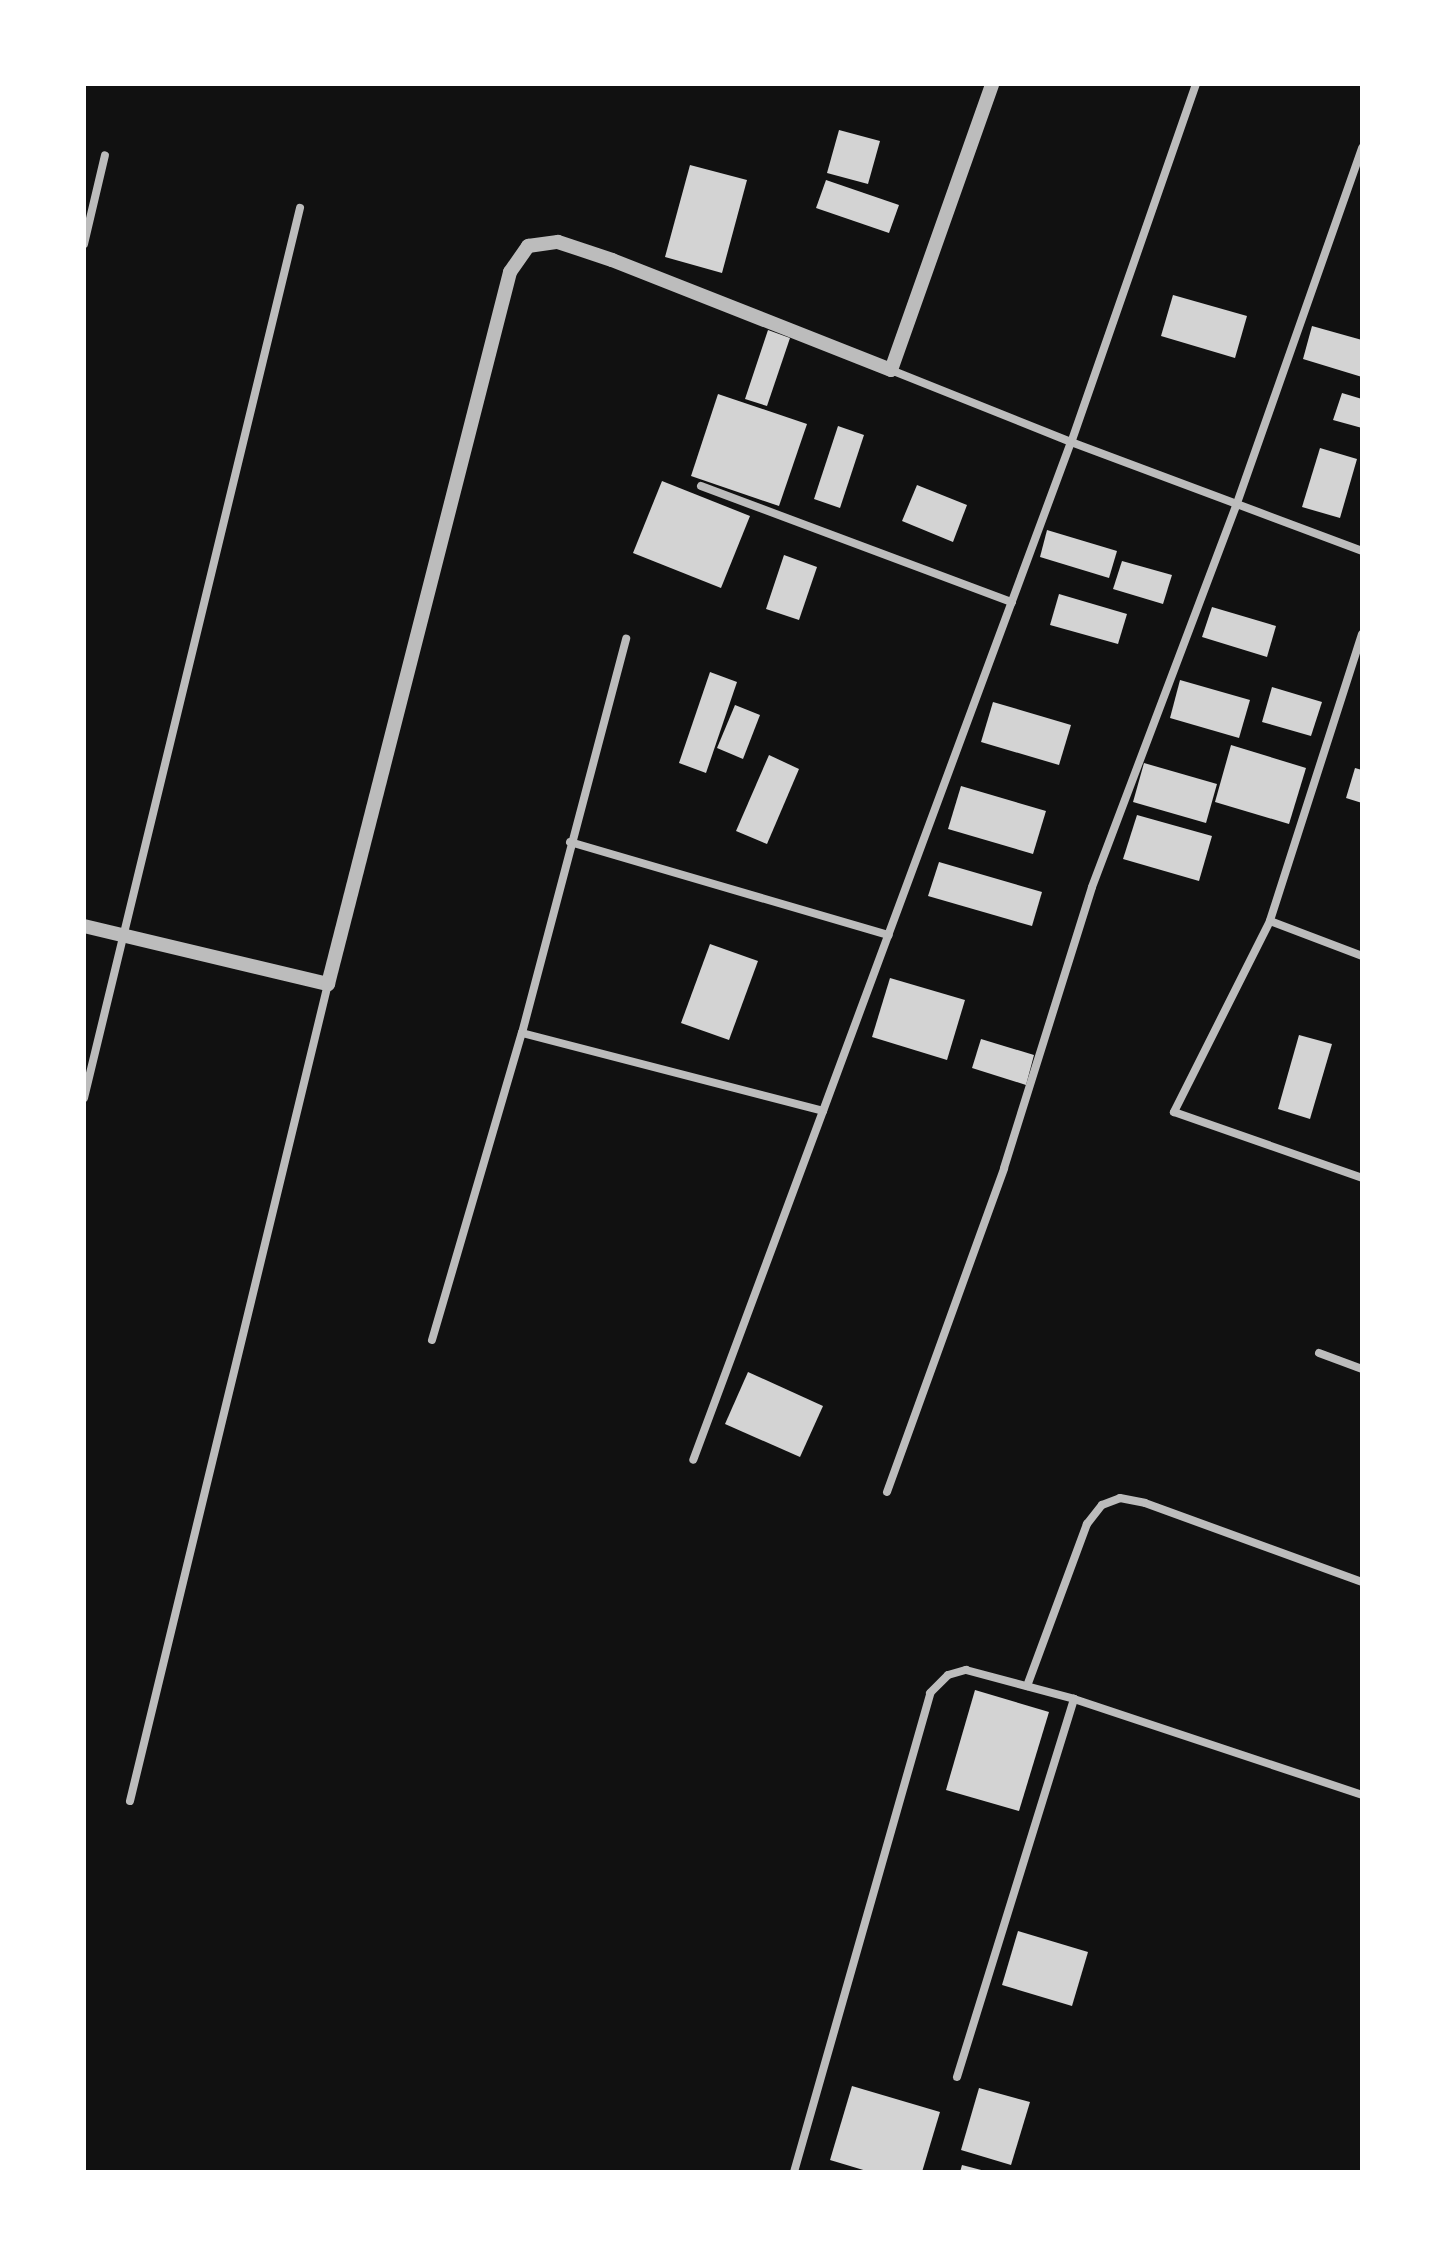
<!DOCTYPE html>
<html>
<head>
<meta charset="utf-8">
<style>
	body { margin:0 }
	#map { position:relative; width:1446px; height:2256px; overflow:hidden; background:#111; font-family:"Titillium Web",sans-serif }
	div>[style] { position:absolute }
	.building>* { inset:0; background:#d3d3d3 }
	.minor>* { height:8px; margin:-4px; padding:0 4px; transform-origin:4px; border-radius:4px; background:#bcbcbc }
	.tertiary>* { height:14px; margin:-7px; padding:0 7px; transform-origin:7px; border-radius:7px; background:#bcbcbc }
	span { translate:-50% -50%; white-space:nowrap; text-align:center; line-height:1.15; -webkit-text-stroke:6px #fff; paint-order:stroke }
	.frame { position:absolute; inset:0; border:86px solid #fff; pointer-events:none }
</style>
</head>
<body>
<div id="map">
	<div class="building">
		<i style="clip-path:polygon(839px 130px,880px 141px,868px 184px,827px 173px)"></i>
		<i style="clip-path:polygon(690px 165px,747px 180px,722px 273px,665px 257px)"></i>
		<i style="clip-path:polygon(826px 180px,899px 205px,889px 233px,816px 208px)"></i>
		<i style="clip-path:polygon(1173px 295px,1247px 316px,1235px 358px,1161px 336px)"></i>
		<i style="clip-path:polygon(1312px 326px,1362px 340px,1362px 377px,1303px 359px)"></i>
		<i style="clip-path:polygon(768px 330px,790px 338px,767px 406px,745px 399px)"></i>
		<i style="clip-path:polygon(1342px 393px,1362px 399px,1362px 428px,1333px 420px)"></i>
		<i style="clip-path:polygon(718px 394px,807px 424px,779px 506px,691px 476px)"></i>
		<i style="clip-path:polygon(838px 426px,864px 435px,840px 508px,814px 499px)"></i>
		<i style="clip-path:polygon(1320px 448px,1357px 459px,1340px 518px,1302px 507px)"></i>
		<i style="clip-path:polygon(662px 481px,750px 516px,721px 588px,633px 553px)"></i>
		<i style="clip-path:polygon(917px 485px,967px 505px,953px 542px,902px 521px)"></i>
		<i style="clip-path:polygon(1047px 530px,1117px 551px,1109px 578px,1040px 557px)"></i>
		<i style="clip-path:polygon(784px 555px,817px 567px,799px 620px,766px 609px)"></i>
		<i style="clip-path:polygon(1122px 561px,1172px 575px,1163px 604px,1113px 589px)"></i>
		<i style="clip-path:polygon(1059px 594px,1127px 614px,1118px 644px,1050px 625px)"></i>
		<i style="clip-path:polygon(1212px 607px,1276px 626px,1267px 657px,1202px 637px)"></i>
		<i style="clip-path:polygon(710px 672px,737px 682px,706px 773px,679px 763px)"></i>
		<i style="clip-path:polygon(1180px 680px,1250px 700px,1239px 738px,1170px 718px)"></i>
		<i style="clip-path:polygon(1272px 687px,1322px 702px,1311px 736px,1262px 722px)"></i>
		<i style="clip-path:polygon(993px 702px,1071px 725px,1059px 765px,981px 742px)"></i>
		<i style="clip-path:polygon(735px 705px,760px 715px,743px 759px,717px 748px)"></i>
		<i style="clip-path:polygon(1231px 745px,1306px 768px,1289px 824px,1215px 802px)"></i>
		<i style="clip-path:polygon(769px 755px,799px 769px,767px 844px,736px 831px)"></i>
		<i style="clip-path:polygon(1144px 763px,1217px 784px,1206px 823px,1133px 802px)"></i>
		<i style="clip-path:polygon(1355px 768px,1362px 770px,1362px 803px,1346px 798px)"></i>
		<i style="clip-path:polygon(961px 786px,1046px 811px,1033px 854px,948px 829px)"></i>
		<i style="clip-path:polygon(1137px 815px,1212px 836px,1199px 881px,1123px 859px)"></i>
		<i style="clip-path:polygon(939px 862px,1042px 892px,1032px 926px,928px 896px)"></i>
		<i style="clip-path:polygon(710px 944px,758px 961px,729px 1040px,681px 1023px)"></i>
		<i style="clip-path:polygon(890px 978px,965px 1000px,947px 1060px,872px 1037px)"></i>
		<i style="clip-path:polygon(1299px 1035px,1332px 1044px,1310px 1119px,1278px 1109px)"></i>
		<i style="clip-path:polygon(981px 1039px,1034px 1055px,1026px 1085px,972px 1068px)"></i>
		<i style="clip-path:polygon(748px 1372px,823px 1406px,800px 1457px,725px 1424px)"></i>
		<i style="clip-path:polygon(975px 1690px,1049px 1712px,1019px 1811px,946px 1790px)"></i>
		<i style="clip-path:polygon(1018px 1931px,1088px 1952px,1072px 2006px,1002px 1985px)"></i>
		<i style="clip-path:polygon(852px 2086px,940px 2112px,922px 2172px,870px 2172px,830px 2160px)"></i>
		<i style="clip-path:polygon(979px 2088px,1030px 2102px,1011px 2165px,961px 2150px)"></i>
		<i style="clip-path:polygon(962px 2165px,985px 2171px,985px 2172px,960px 2172px)"></i>
	</div>
	<div class="minor">
		<i style="left:1196px;top:84px;width:379px;rotate:109.2deg"></i>
		<i style="left:1071px;top:442px;width:311px;rotate:20.5deg"></i>
		<i style="left:84px;top:244px;width:91px;rotate:-76.7deg"></i>
		<i style="left:701px;top:486px;width:332px;rotate:20.5deg"></i>
		<i style="left:1362px;top:634px;width:301px;rotate:107.8deg"></i>
		<i style="left:1270px;top:921px;width:214px;rotate:116.7deg"></i>
		<i style="left:1174px;top:1112px;width:199px;rotate:19.3deg"></i>
		<i style="left:570px;top:842px;width:332px;rotate:16.3deg"></i>
		<i style="left:1270px;top:921px;width:98px;rotate:20.8deg"></i>
		<i style="left:522px;top:1033px;width:311px;rotate:14.5deg"></i>
		<i style="left:823px;top:1111px;width:372px;rotate:110.4deg"></i>
		<i style="left:84px;top:1098px;width:916px;rotate:-76.36deg"></i>
		<i style="left:823px;top:1111px;width:713px;rotate:-69.66deg"></i>
		<i style="left:1071px;top:442px;width:194px;rotate:-158.2deg"></i>
		<i style="left:432px;top:1340px;width:320px;rotate:-73.7deg"></i>
		<i style="left:522px;top:1033px;width:408px;rotate:-75.2deg"></i>
		<i style="left:1319px;top:1353px;width:46px;rotate:20.4deg"></i>
		<i style="left:887px;top:1492px;width:344px;rotate:-70.1deg"></i>
		<i style="left:1004px;top:1168px;width:294px;rotate:-72.6deg"></i>
		<i style="left:1092px;top:887px;width:407px;rotate:-69.3deg"></i>
		<i style="left:1236px;top:506px;width:380px;rotate:-70.6deg"></i>
		<i style="left:1027px;top:1686px;width:173px;rotate:-69.7deg"></i>
		<i style="left:1087px;top:1524px;width:24px;rotate:-52deg"></i>
		<i style="left:1102px;top:1505px;width:19px;rotate:-21deg"></i>
		<i style="left:1120px;top:1498px;width:25px;rotate:11deg"></i>
		<i style="left:1145px;top:1503px;width:231px;rotate:20deg"></i>
		<i style="left:130px;top:1801px;width:841px;rotate:-76.38deg"></i>
		<i style="left:957px;top:2077px;width:396px;rotate:-72.8deg"></i>
		<i style="left:1074px;top:1699px;width:304px;rotate:18.4deg"></i>
		<i style="left:794px;top:2172px;width:498px;rotate:-74.1deg"></i>
		<i style="left:930px;top:1693px;width:25px;rotate:-45deg"></i>
		<i style="left:948px;top:1675px;width:19px;rotate:-16deg"></i>
		<i style="left:966px;top:1670px;width:112px;rotate:15deg"></i>
	</div>
	<div class="tertiary">
		<i style="left:84px;top:926px;width:251px;rotate:13.4deg"></i>
		<i style="left:328px;top:984px;width:735px;rotate:-75.66deg"></i>
		<i style="left:510px;top:272px;width:32px;rotate:-55deg"></i>
		<i style="left:528px;top:246px;width:30px;rotate:-8deg"></i>
		<i style="left:558px;top:242px;width:57px;rotate:18.4deg"></i>
		<i style="left:612px;top:260px;width:300px;rotate:21.5deg"></i>
		<i style="left:891px;top:370px;width:303px;rotate:-70.5deg"></i>
	</div>
	<div class="frame"></div>
</div>
</body>
</html>
